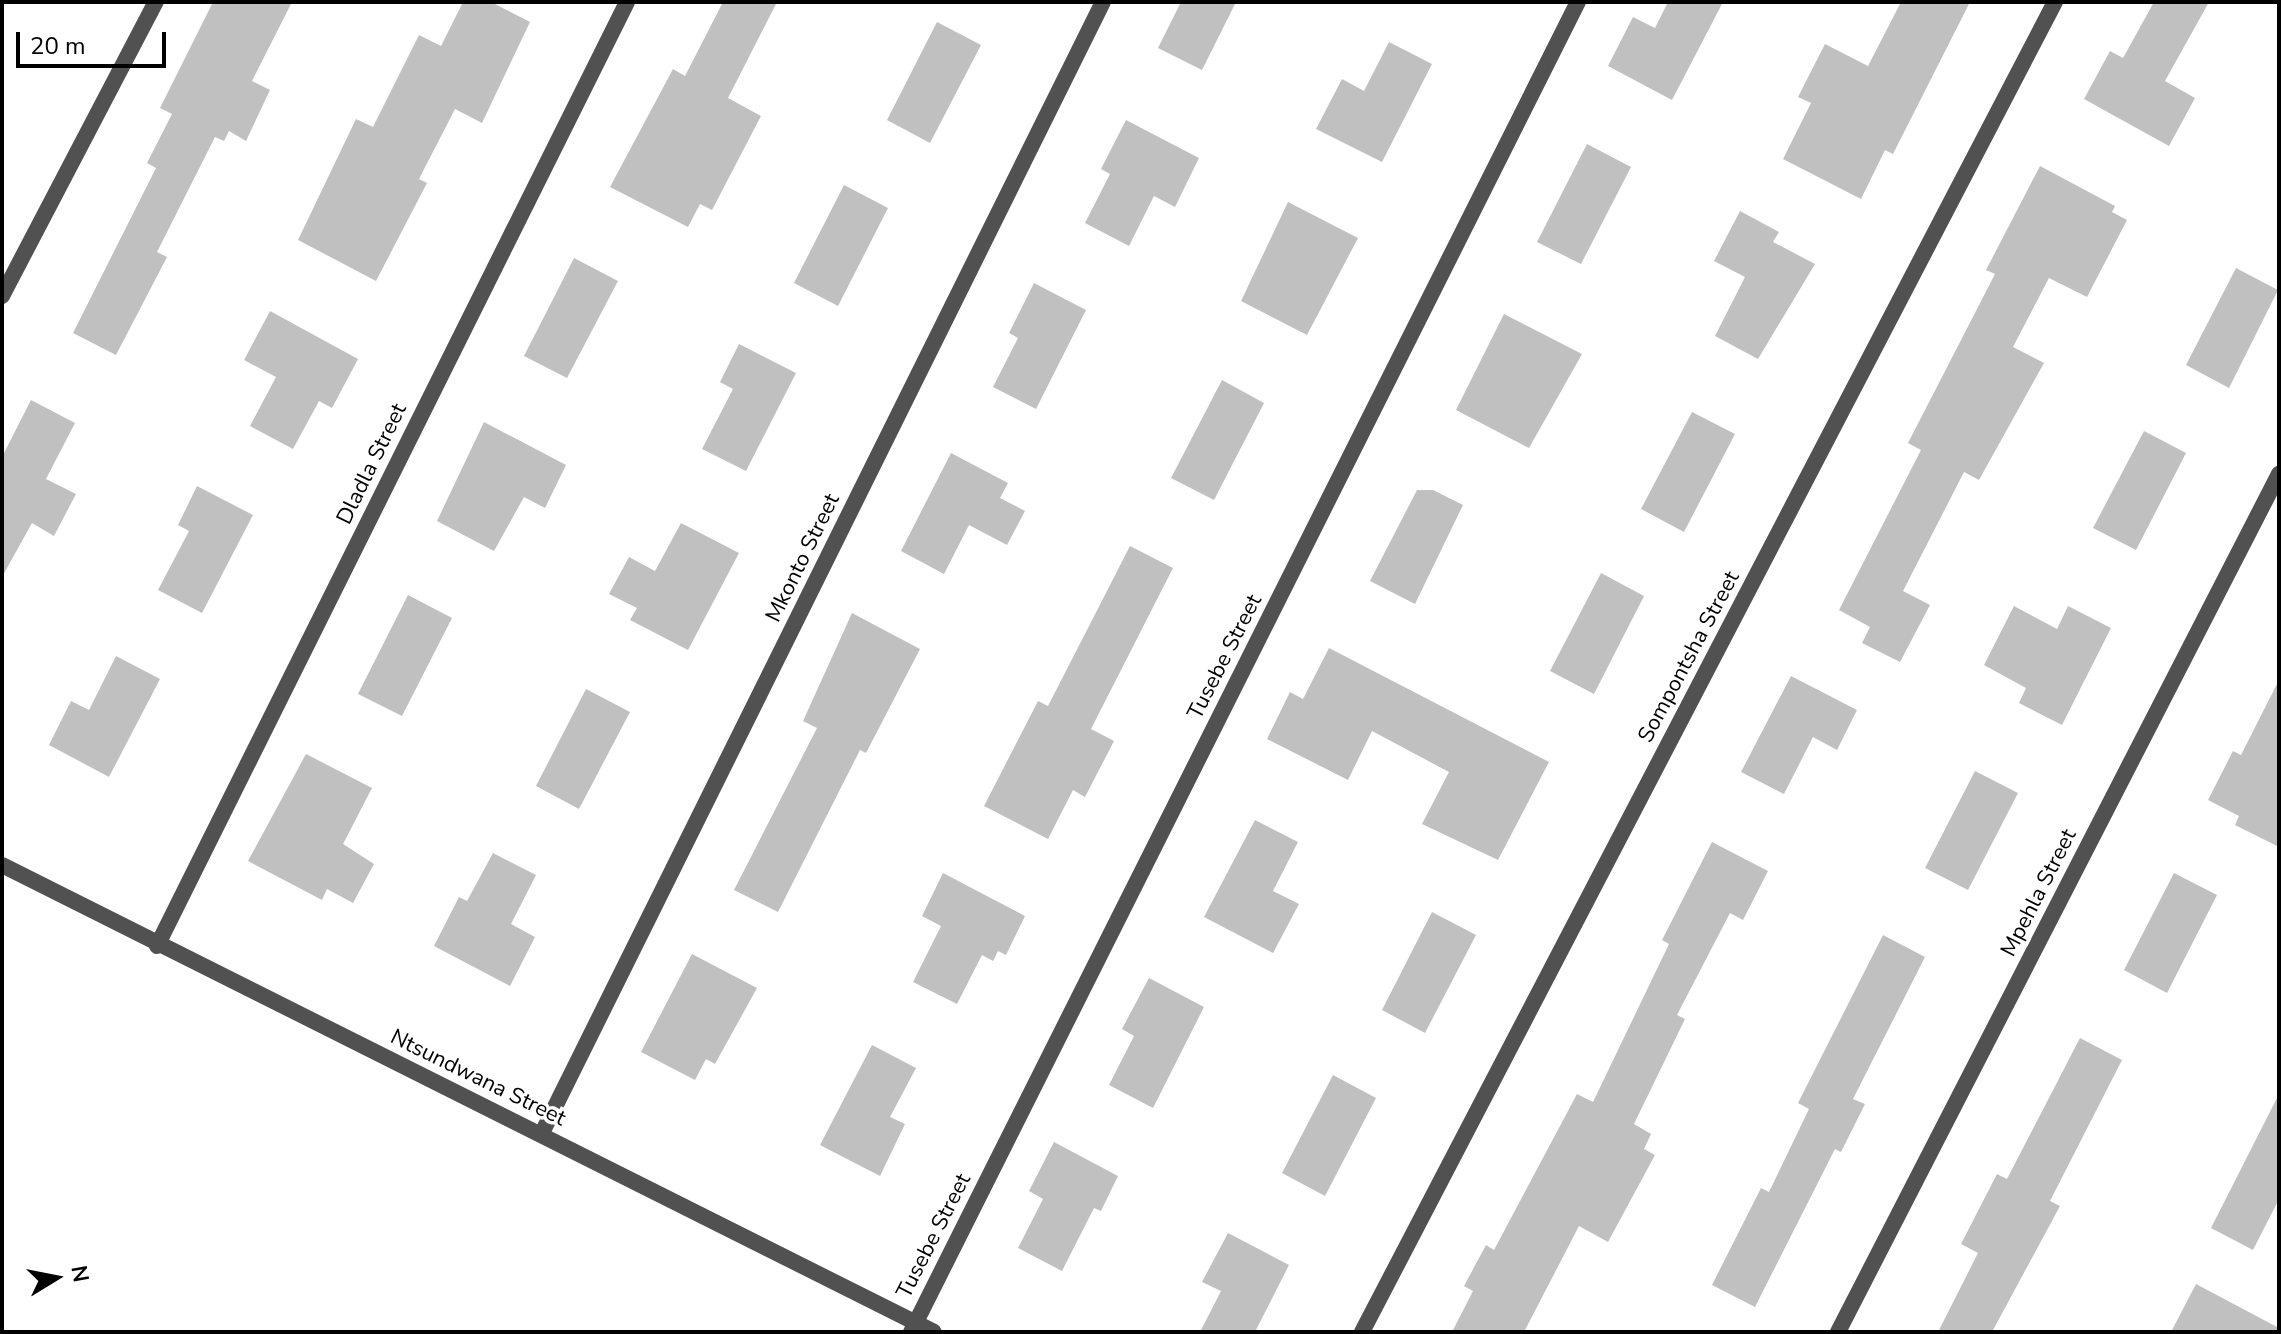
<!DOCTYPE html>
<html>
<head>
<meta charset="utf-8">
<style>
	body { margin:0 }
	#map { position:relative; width:2281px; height:1334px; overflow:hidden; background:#fff; font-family:"Nunito Sans",sans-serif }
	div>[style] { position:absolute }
	.building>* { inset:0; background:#c0c0c0 }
	.minor>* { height:16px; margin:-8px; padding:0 8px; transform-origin:8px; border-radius:8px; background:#515151 }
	span { translate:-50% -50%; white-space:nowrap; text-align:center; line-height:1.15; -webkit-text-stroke:7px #fff; paint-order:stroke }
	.street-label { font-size:22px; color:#000 }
	.frame { position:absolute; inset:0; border:4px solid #000; pointer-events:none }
	.north { position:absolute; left:16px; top:1238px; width:80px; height:80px; -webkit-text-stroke:6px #fff; paint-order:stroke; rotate:80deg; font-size:22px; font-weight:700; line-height:32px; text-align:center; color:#000 }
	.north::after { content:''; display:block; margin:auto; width:28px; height:36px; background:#000; clip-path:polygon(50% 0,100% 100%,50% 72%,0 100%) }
	.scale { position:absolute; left:16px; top:32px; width:150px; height:36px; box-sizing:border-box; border:4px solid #000; border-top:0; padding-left:10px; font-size:24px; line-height:28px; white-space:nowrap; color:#000; -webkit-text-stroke:6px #fff; paint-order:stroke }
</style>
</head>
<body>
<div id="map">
	<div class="building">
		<i style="clip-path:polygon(213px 2px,292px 2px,252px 81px,270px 90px,246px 141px,229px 131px,224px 141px,215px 137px,157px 252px,167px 257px,116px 355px,73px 333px,156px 168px,147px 163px,172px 114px,160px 108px)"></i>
		<i style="clip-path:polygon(463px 2px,491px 2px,530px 22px,482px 123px,455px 109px,419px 179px,427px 183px,376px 281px,298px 240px,356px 119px,373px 127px,419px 35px,441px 46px)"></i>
		<i style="clip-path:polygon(723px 2px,777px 2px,728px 98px,761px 116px,712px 210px,700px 204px,688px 227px,610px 187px,673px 69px,685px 76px)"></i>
		<i style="clip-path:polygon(1181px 2px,1236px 2px,1202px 70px,1158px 48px)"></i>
		<i style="clip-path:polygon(1668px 2px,1723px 2px,1672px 100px,1608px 66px,1633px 17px,1655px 28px)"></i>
		<i style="clip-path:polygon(1901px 2px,1970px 2px,1893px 154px,1885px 150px,1861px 199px,1783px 159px,1811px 103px,1798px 97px,1825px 44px,1868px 66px)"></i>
		<i style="clip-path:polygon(2154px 2px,2209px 2px,2165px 81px,2195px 98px,2169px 146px,2084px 99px,2110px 51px,2123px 58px)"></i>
		<i style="clip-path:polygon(937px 22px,981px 45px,930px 143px,887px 120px)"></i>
		<i style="clip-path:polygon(1389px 42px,1432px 64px,1382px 162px,1316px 129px,1342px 79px,1364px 91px)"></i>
		<i style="clip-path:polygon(1126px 120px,1199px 158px,1175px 207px,1154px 196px,1129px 246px,1085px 223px,1110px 174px,1101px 169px)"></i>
		<i style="clip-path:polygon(1587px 144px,1631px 167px,1581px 264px,1537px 242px)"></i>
		<i style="clip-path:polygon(2040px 166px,2115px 206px,2112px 212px,2127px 220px,2087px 297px,2049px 278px,2013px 347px,2044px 363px,1979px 480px,1964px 472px,1903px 591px,1930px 605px,1900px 662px,1862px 643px,1870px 627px,1839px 610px,1921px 450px,1908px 443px,1995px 274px,1986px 270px)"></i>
		<i style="clip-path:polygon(844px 185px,888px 208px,838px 306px,794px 283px)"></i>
		<i style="clip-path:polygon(1288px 202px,1358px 238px,1307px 335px,1241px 301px)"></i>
		<i style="clip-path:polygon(1740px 211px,1779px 232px,1773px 242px,1815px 264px,1758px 359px,1715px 336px,1745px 277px,1714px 261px)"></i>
		<i style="clip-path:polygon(574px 258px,618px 281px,567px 378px,524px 356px)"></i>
		<i style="clip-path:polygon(2236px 268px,2278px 290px,2229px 388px,2186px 365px)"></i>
		<i style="clip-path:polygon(1034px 283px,1086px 310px,1036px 409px,993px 387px,1018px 338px,1009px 333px)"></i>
		<i style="clip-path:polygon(270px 311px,358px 359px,332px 408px,319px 401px,293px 449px,250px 426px,276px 377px,244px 360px)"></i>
		<i style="clip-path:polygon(1504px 314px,1582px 354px,1529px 448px,1456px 410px)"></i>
		<i style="clip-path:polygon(739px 344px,796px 373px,746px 471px,702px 449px,733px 389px,720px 382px)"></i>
		<i style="clip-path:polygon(1222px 380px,1264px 403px,1214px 500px,1171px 478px)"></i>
		<i style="clip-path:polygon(31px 400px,75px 423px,46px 479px,76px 494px,54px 536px,32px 523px,2px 577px,2px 457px)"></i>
		<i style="clip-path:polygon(1692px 412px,1735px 434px,1684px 532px,1641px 509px)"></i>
		<i style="clip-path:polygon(484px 422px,566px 465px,545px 508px,524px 497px,494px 551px,437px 521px)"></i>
		<i style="clip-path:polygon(2144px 431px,2186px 453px,2136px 550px,2093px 528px)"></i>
		<i style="clip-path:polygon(951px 453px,1008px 483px,1000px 498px,1025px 511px,1007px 545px,969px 525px,944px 574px,901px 551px)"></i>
		<i style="clip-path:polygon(197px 486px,253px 515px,202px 613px,158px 590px,189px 531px,178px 525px)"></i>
		<i style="clip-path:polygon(1417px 490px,1433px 490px,1463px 505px,1415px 604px,1370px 581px)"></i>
		<i style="clip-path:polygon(681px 523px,739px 553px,688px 650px,630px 620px,637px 608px,609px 594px,629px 557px,655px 571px)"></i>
		<i style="clip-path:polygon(1130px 546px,1173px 568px,1091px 729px,1114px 741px,1085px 797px,1073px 790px,1048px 839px,984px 806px,1038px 701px,1048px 706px)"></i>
		<i style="clip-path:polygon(1601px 573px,1644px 596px,1594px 694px,1550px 671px)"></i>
		<i style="clip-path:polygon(408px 595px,452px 618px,402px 716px,358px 694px)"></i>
		<i style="clip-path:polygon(2014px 606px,2057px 629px,2068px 606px,2111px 628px,2062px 725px,2019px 703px,2026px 688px,1984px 665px)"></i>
		<i style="clip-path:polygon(852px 613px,920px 649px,866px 753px,860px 750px,778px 912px,734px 890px,817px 728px,803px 721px)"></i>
		<i style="clip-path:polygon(1329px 648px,1549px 762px,1498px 860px,1422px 824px,1449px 772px,1372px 731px,1348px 780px,1267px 739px,1290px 692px,1303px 699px)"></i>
		<i style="clip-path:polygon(116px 656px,160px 679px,109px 777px,49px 745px,71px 701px,89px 710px)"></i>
		<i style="clip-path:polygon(1791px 676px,1857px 710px,1837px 750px,1813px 737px,1784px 794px,1741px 772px)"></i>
		<i style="clip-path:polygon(2279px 680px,2279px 847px,2235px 825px,2239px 816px,2208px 800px,2233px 751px,2241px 755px)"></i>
		<i style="clip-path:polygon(586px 689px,630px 712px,579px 809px,536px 786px)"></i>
		<i style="clip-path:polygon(306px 754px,372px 788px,343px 844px,374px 864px,353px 903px,327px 889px,322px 900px,248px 861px)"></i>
		<i style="clip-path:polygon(1975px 771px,2018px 793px,1968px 890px,1925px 868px)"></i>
		<i style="clip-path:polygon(1255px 820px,1298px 842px,1273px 891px,1299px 904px,1273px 953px,1204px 917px)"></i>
		<i style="clip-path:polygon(1712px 842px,1768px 871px,1743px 920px,1730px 913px,1677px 1015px,1685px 1019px,1634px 1124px,1651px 1134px,1644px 1149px,1655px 1155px,1608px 1242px,1579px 1226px,1524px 1332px,1452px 1332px,1473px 1291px,1464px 1286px,1486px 1245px,1494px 1250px,1577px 1094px,1593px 1102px,1669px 944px,1662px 940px)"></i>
		<i style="clip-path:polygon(493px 853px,536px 875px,511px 924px,535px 937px,510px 986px,434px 946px,459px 897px,467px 901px)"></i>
		<i style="clip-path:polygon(943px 873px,1025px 916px,1006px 955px,998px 951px,993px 961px,982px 955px,957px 1004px,913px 982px,941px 926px,922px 916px)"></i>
		<i style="clip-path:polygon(2174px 873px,2217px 895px,2167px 993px,2124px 970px)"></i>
		<i style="clip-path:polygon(1432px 912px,1476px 935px,1425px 1033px,1382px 1010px)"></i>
		<i style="clip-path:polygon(1883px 935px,1925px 957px,1853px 1099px,1865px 1104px,1841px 1152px,1835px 1149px,1755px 1307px,1712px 1285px,1761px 1188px,1769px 1192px,1809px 1109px,1798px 1103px)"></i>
		<i style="clip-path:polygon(692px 954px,757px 988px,715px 1064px,706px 1059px,695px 1080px,641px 1052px)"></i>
		<i style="clip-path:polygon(1149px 978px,1204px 1007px,1153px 1108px,1109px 1085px,1134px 1036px,1122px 1029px)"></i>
		<i style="clip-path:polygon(2080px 1038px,2122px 1060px,2050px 1201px,2060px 1206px,1992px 1332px,1938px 1332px,1978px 1253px,1961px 1244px,1997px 1174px,2007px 1179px)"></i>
		<i style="clip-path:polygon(872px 1045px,916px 1068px,890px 1117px,905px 1124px,880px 1176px,820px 1145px)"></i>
		<i style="clip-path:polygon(1333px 1075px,1376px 1098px,1325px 1196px,1282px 1173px)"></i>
		<i style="clip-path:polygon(2279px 1094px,2279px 1199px,2253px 1250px,2211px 1228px)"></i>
		<i style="clip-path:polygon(1054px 1142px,1118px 1176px,1101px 1211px,1094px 1208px,1062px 1271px,1018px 1248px,1043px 1199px,1029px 1191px)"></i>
		<i style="clip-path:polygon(1228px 1233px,1289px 1265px,1255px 1332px,1200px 1332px,1221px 1291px,1202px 1282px)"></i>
		<i style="clip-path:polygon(2196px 1284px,2279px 1328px,2279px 1332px,2171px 1332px)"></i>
	</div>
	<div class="minor">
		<i style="left:2px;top:296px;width:332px;rotate:-62.4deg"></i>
		<i style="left:2px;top:865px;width:1042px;rotate:26.61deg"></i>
		<i style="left:157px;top:946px;width:1055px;rotate:-63.53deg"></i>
		<i style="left:542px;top:1133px;width:1262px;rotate:-63.62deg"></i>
		<i style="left:911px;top:1332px;width:1488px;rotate:-63.37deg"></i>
		<i style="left:1362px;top:1332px;width:1500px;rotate:-62.48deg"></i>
		<i style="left:1838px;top:1332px;width:965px;rotate:-62.8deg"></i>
	</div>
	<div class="street-label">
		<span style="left:372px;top:464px;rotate:-64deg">Dladla Street</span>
		<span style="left:803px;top:558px;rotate:-64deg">Mkonto Street</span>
		<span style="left:1225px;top:657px;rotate:-63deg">Tusebe Street</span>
		<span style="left:1689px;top:657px;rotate:-62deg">Sompontsha Street</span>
		<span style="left:2039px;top:893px;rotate:-63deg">Mpehla Street</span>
		<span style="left:478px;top:1078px;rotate:26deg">Ntsundwana Street</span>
		<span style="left:934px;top:1236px;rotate:-63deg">Tusebe Street</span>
	</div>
	<div class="frame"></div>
	<div class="north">N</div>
	<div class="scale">20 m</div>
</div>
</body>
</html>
